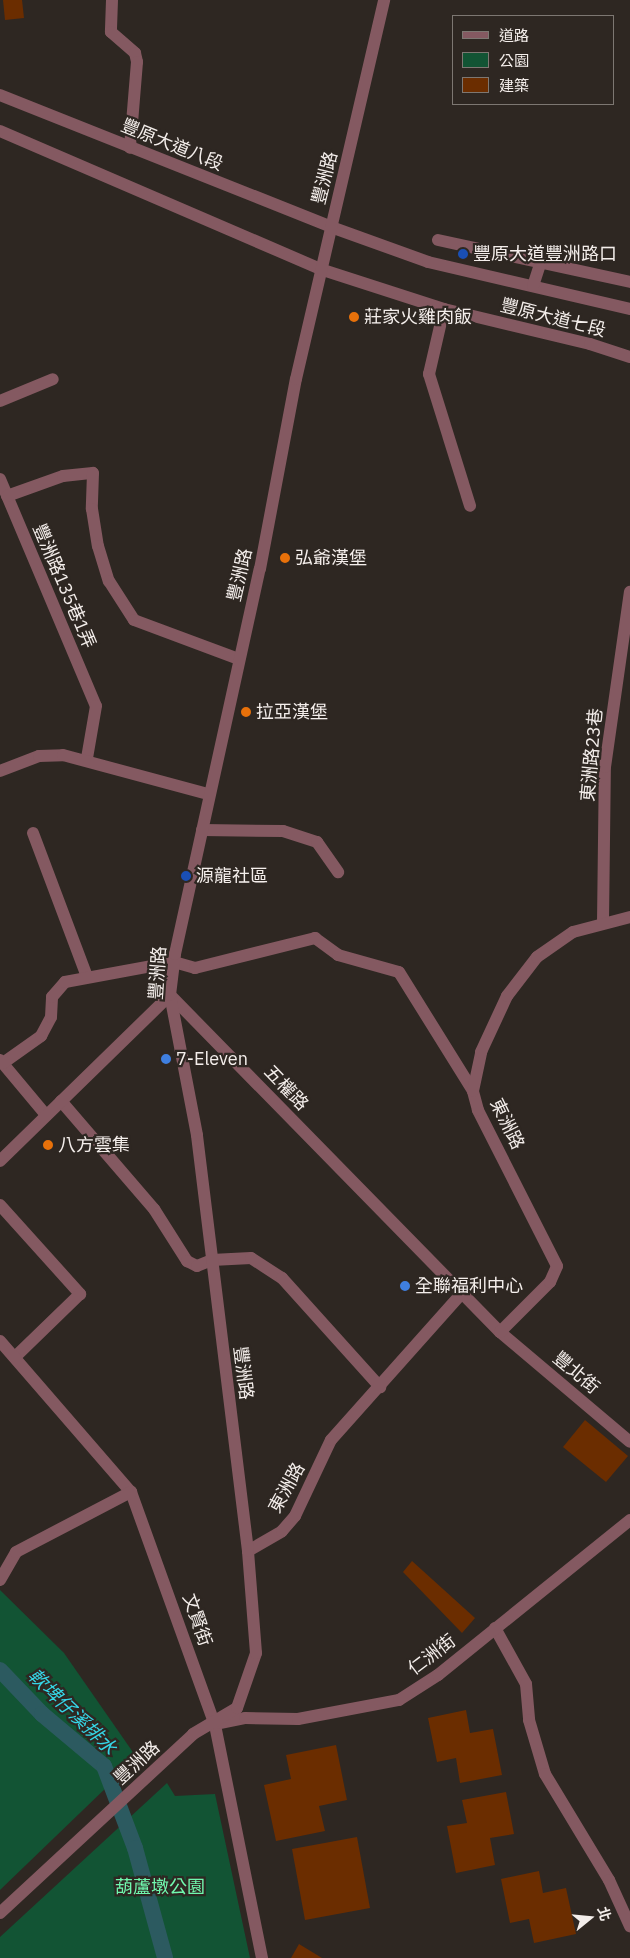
<!DOCTYPE html>
<html>
<head>
<meta charset="utf-8">
<style>
	body { margin:0 }
	#map { position:relative; width:630px; height:1958px; overflow:hidden; background:#2e2722; font-family:"IBM Plex Sans","Noto Sans TC",sans-serif }
	div>[style] { position:absolute }
	.green>* { inset:0; background:#125434 }
	.canal>* { height:16px; margin:-8px; padding:0 8px; transform-origin:8px; border-radius:8px; background:#2c5a60 }
	.building>* { inset:0; background:#6b2d00 }
	.minor>* { height:12px; margin:-6px; padding:0 6px; transform-origin:6px; border-radius:6px; background:#845961 }
	.dots>* { width:14px; height:14px; translate:-50% -50%; box-sizing:border-box; border:2px solid #2e2722; border-radius:50% }
	span { translate:-50% -50%; white-space:nowrap; text-align:center; line-height:1.15; -webkit-text-stroke:4.5px #2e2722; paint-order:stroke }
	.street-label { font-size:18px; color:#f4eeeb }
	.poi-label { font-size:18px; color:#f4eeeb }
	.left { translate:0 -50%; text-align:left }
	.park-label { font-size:18px; color:#70f8ae }
	.water-label { font-size:19px; color:#35d6e6; font-style:italic }
	.legend { position:absolute; left:452px; top:15px; width:162px; height:90px; box-sizing:border-box; background:#2e2722; border:1px solid #7d7772; margin:0; padding:6px 9px; list-style:none; font-size:15px; color:#f4eeeb }
	.legend li { display:flex; align-items:center; gap:10px; height:25px }
	.legend b { width:25px; border:1px solid #7d7772 }
	.north { position:absolute; left:565px; top:1893px; width:50px; height:50px; -webkit-text-stroke:4px #2e2722; paint-order:stroke; rotate:73deg; font-size:14px; font-weight:700; line-height:20px; text-align:center; color:#f4eeeb }
	.north::after { content:''; display:block; margin:auto; width:18px; height:22px; background:#f4eeeb; clip-path:polygon(50% 0,100% 100%,50% 72%,0 100%) }
</style>
</head>
<body>
<div id="map">
	<div class="green">
		<i style="clip-path:polygon(0 1590px,64px 1653px,137px 1758px,0 1890px)"></i>
		<i style="clip-path:polygon(167px 1783px,175px 1796px,215px 1794px,250px 1958px,0 1958px,0 1937px)"></i>
	</div>
	<div class="canal">
		<i style="left:0;top:1670px;width:61px;rotate:46.3deg"></i>
		<i style="left:42px;top:1714px;width:81px;rotate:40deg"></i>
		<i style="left:104px;top:1766px;width:88px;rotate:69.3deg"></i>
		<i style="left:135px;top:1848px;width:114px;rotate:74.7deg"></i>
	</div>
	<div class="building">
		<i style="clip-path:polygon(3px 0,22px 0,24px 18px,5px 20px)"></i>
		<i style="clip-path:polygon(585px 1420px,628px 1456px,606px 1482px,563px 1447px)"></i>
		<i style="clip-path:polygon(412px 1561px,475px 1618px,462px 1633px,403px 1572px)"></i>
		<i style="clip-path:polygon(466px 1710px,470px 1733px,493px 1729px,502px 1775px,460px 1783px,456px 1758px,437px 1762px,428px 1718px)"></i>
		<i style="clip-path:polygon(336px 1745px,347px 1800px,319px 1806px,325px 1831px,276px 1841px,264px 1785px,291px 1779px,286px 1755px)"></i>
		<i style="clip-path:polygon(506px 1792px,514px 1834px,490px 1838px,495px 1865px,456px 1873px,447px 1826px,467px 1823px,462px 1800px)"></i>
		<i style="clip-path:polygon(357px 1837px,370px 1908px,305px 1920px,292px 1849px)"></i>
		<i style="clip-path:polygon(539px 1871px,543px 1893px,566px 1888px,576px 1934px,534px 1943px,529px 1919px,510px 1923px,501px 1879px)"></i>
		<i style="clip-path:polygon(299px 1944px,322px 1958px,291px 1958px)"></i>
	</div>
	<div class="minor">
		<i style="left:112px;top:0;width:32px;rotate:92deg"></i>
		<i style="left:111px;top:32px;width:32px;rotate:41deg"></i>
		<i style="left:135px;top:53px;width:9px;rotate:77deg"></i>
		<i style="left:137px;top:62px;width:86px;rotate:94.7deg"></i>
		<i style="left:0;top:95px;width:356px;rotate:21.7deg"></i>
		<i style="left:331px;top:227px;width:103px;rotate:19.8deg"></i>
		<i style="left:428px;top:262px;width:207px;rotate:13.1deg"></i>
		<i style="left:0;top:131px;width:352px;rotate:23.3deg"></i>
		<i style="left:323px;top:270px;width:127px;rotate:17.9deg"></i>
		<i style="left:444px;top:309px;width:150px;rotate:13.5deg"></i>
		<i style="left:590px;top:344px;width:42px;rotate:18deg"></i>
		<i style="left:438px;top:240px;width:197px;rotate:12.3deg"></i>
		<i style="left:533px;top:286px;width:25px;rotate:-72deg"></i>
		<i style="left:444px;top:309px;width:67px;rotate:103deg"></i>
		<i style="left:429px;top:374px;width:138px;rotate:72.7deg"></i>
		<i style="left:0;top:401px;width:57px;rotate:-22.5deg"></i>
		<i style="left:0;top:479px;width:246px;rotate:67.1deg"></i>
		<i style="left:96px;top:706px;width:53px;rotate:99.8deg"></i>
		<i style="left:7px;top:496px;width:59px;rotate:-19.7deg"></i>
		<i style="left:63px;top:476px;width:30px;rotate:-6deg"></i>
		<i style="left:93px;top:473px;width:36px;rotate:92deg"></i>
		<i style="left:92px;top:509px;width:37px;rotate:81deg"></i>
		<i style="left:98px;top:546px;width:37px;rotate:73deg"></i>
		<i style="left:109px;top:581px;width:46px;rotate:57.3deg"></i>
		<i style="left:134px;top:620px;width:112px;rotate:20.4deg"></i>
		<i style="left:0;top:771px;width:42px;rotate:-21deg"></i>
		<i style="left:39px;top:756px;width:24px;rotate:-2deg"></i>
		<i style="left:63px;top:755px;width:150px;rotate:15.1deg"></i>
		<i style="left:202px;top:830px;width:81px;rotate:0.7deg"></i>
		<i style="left:283px;top:831px;width:36px;rotate:18deg"></i>
		<i style="left:317px;top:842px;width:37px;rotate:55deg"></i>
		<i style="left:33px;top:833px;width:154px;rotate:69.4deg"></i>
		<i style="left:603px;top:922px;width:155px;rotate:-89.3deg"></i>
		<i style="left:605px;top:767px;width:177px;rotate:-81.9deg"></i>
		<i style="left:170px;top:995px;width:472px;rotate:45.6deg"></i>
		<i style="left:500px;top:1332px;width:170px;rotate:40.2deg"></i>
		<i style="left:0;top:1060px;width:72px;rotate:50.1deg"></i>
		<i style="left:3px;top:1063px;width:47px;rotate:-35.4deg"></i>
		<i style="left:41px;top:1036px;width:21px;rotate:-62deg"></i>
		<i style="left:51px;top:1017px;width:20px;rotate:-87deg"></i>
		<i style="left:52px;top:997px;width:20px;rotate:-49deg"></i>
		<i style="left:65px;top:982px;width:111px;rotate:-10.4deg"></i>
		<i style="left:174px;top:962px;width:22px;rotate:16deg"></i>
		<i style="left:195px;top:968px;width:124px;rotate:-14deg"></i>
		<i style="left:315px;top:938px;width:29px;rotate:36deg"></i>
		<i style="left:338px;top:955px;width:63px;rotate:15.6deg"></i>
		<i style="left:399px;top:972px;width:140px;rotate:58.1deg"></i>
		<i style="left:61px;top:1101px;width:143px;rotate:49.3deg"></i>
		<i style="left:154px;top:1209px;width:62px;rotate:57.6deg"></i>
		<i style="left:187px;top:1261px;width:11px;rotate:27deg"></i>
		<i style="left:197px;top:1266px;width:16px;rotate:-22deg"></i>
		<i style="left:212px;top:1260px;width:39px;rotate:-3deg"></i>
		<i style="left:251px;top:1258px;width:37px;rotate:33deg"></i>
		<i style="left:282px;top:1278px;width:147px;rotate:48deg"></i>
		<i style="left:0;top:1161px;width:238px;rotate:-44.3deg"></i>
		<i style="left:0;top:1205px;width:120px;rotate:48deg"></i>
		<i style="left:80px;top:1294px;width:91px;rotate:135.9deg"></i>
		<i style="left:500px;top:1332px;width:71px;rotate:-45deg"></i>
		<i style="left:550px;top:1282px;width:17px;rotate:-66deg"></i>
		<i style="left:557px;top:1266px;width:175px;rotate:-116.9deg"></i>
		<i style="left:478px;top:1110px;width:20px;rotate:-105deg"></i>
		<i style="left:473px;top:1091px;width:40px;rotate:-78deg"></i>
		<i style="left:481px;top:1052px;width:62px;rotate:-65.1deg"></i>
		<i style="left:507px;top:996px;width:49px;rotate:-52.4deg"></i>
		<i style="left:537px;top:957px;width:44px;rotate:-34.8deg"></i>
		<i style="left:573px;top:932px;width:59px;rotate:-14.7deg"></i>
		<i style="left:0;top:1341px;width:200px;rotate:49.1deg"></i>
		<i style="left:131px;top:1492px;width:248px;rotate:70.2deg"></i>
		<i style="left:215px;top:1725px;width:238px;rotate:78.6deg"></i>
		<i style="left:248px;top:1551px;width:39px;rotate:-30deg"></i>
		<i style="left:282px;top:1531px;width:20px;rotate:-49deg"></i>
		<i style="left:295px;top:1516px;width:84px;rotate:-64.7deg"></i>
		<i style="left:331px;top:1440px;width:197px;rotate:-48.3deg"></i>
		<i style="left:0;top:1580px;width:32px;rotate:-60deg"></i>
		<i style="left:16px;top:1552px;width:130px;rotate:-27.6deg"></i>
		<i style="left:495px;top:1628px;width:64px;rotate:61deg"></i>
		<i style="left:526px;top:1684px;width:36px;rotate:85deg"></i>
		<i style="left:529px;top:1720px;width:56px;rotate:73.5deg"></i>
		<i style="left:545px;top:1774px;width:124px;rotate:58.9deg"></i>
		<i style="left:609px;top:1880px;width:51px;rotate:65.5deg"></i>
		<i style="left:220px;top:1723px;width:25px;rotate:-11deg"></i>
		<i style="left:245px;top:1718px;width:53px;rotate:1.1deg"></i>
		<i style="left:298px;top:1719px;width:103px;rotate:-10.7deg"></i>
		<i style="left:399px;top:1700px;width:46px;rotate:-32.7deg"></i>
		<i style="left:438px;top:1675px;width:247px;rotate:-38.9deg"></i>
		<i style="left:0;top:1913px;width:263px;rotate:-42.8deg"></i>
		<i style="left:193px;top:1734px;width:51px;rotate:-30.6deg"></i>
		<i style="left:237px;top:1708px;width:58px;rotate:-70.9deg"></i>
		<i style="left:256px;top:1653px;width:102px;rotate:-94.5deg"></i>
		<i style="left:248px;top:1551px;width:419px;rotate:-97deg"></i>
		<i style="left:197px;top:1135px;width:143px;rotate:-100.9deg"></i>
		<i style="left:170px;top:995px;width:41px;rotate:-83deg"></i>
		<i style="left:175px;top:954px;width:394px;rotate:-77.6deg"></i>
		<i style="left:260px;top:569px;width:193px;rotate:-79.3deg"></i>
		<i style="left:296px;top:379px;width:389px;rotate:-76.9deg"></i>
	</div>
	<div class="dots">
		<i style="left:463px;top:254px;background:#1a4fb4"></i>
		<i style="left:354px;top:317px;background:#e8710a"></i>
		<i style="left:285px;top:558px;background:#e8710a"></i>
		<i style="left:246px;top:712px;background:#e8710a"></i>
		<i style="left:186px;top:876px;background:#1a4fb4"></i>
		<i style="left:166px;top:1059px;background:#3f7fe0"></i>
		<i style="left:48px;top:1145px;background:#e8710a"></i>
		<i style="left:405px;top:1286px;background:#3f7fe0"></i>
	</div>
	<div class="street-label">
		<span style="left:172px;top:145px;rotate:22deg">豐原大道八段</span>
		<span style="left:325px;top:178px;rotate:-76deg">豐洲路</span>
		<span style="left:553px;top:318px;rotate:14deg">豐原大道七段</span>
		<span style="left:240px;top:575px;rotate:-77deg">豐洲路</span>
		<span style="left:64px;top:586px;rotate:67deg">豐洲路135巷1弄</span>
		<span style="left:592px;top:755px;rotate:-85deg">東洲路23巷</span>
		<span style="left:158px;top:973px;rotate:-86deg">豐洲路</span>
		<span style="left:286px;top:1088px;rotate:46deg">五權路</span>
		<span style="left:507px;top:1124px;rotate:64deg">東洲路</span>
		<span style="left:243px;top:1373px;rotate:83deg">豐洲路</span>
		<span style="left:576px;top:1373px;rotate:40deg">豐北街</span>
		<span style="left:287px;top:1488px;rotate:-61deg">東洲路</span>
		<span style="left:197px;top:1620px;rotate:71deg">文賢街</span>
		<span style="left:432px;top:1655px;rotate:-37deg">仁洲街</span>
		<span style="left:137px;top:1763px;rotate:-43deg">豐洲路</span>
	</div>
	<div class="poi-label">
		<span class="left" style="left:473px;top:254px">豐原大道豐洲路口</span>
		<span class="left" style="left:364px;top:317px">莊家火雞肉飯</span>
		<span class="left" style="left:295px;top:558px">弘爺漢堡</span>
		<span class="left" style="left:256px;top:712px">拉亞漢堡</span>
		<span class="left" style="left:196px;top:876px">源龍社區</span>
		<span class="left" style="left:176px;top:1059px">7-Eleven</span>
		<span class="left" style="left:58px;top:1145px">八方雲集</span>
		<span class="left" style="left:415px;top:1286px">全聯福利中心</span>
	</div>
	<div class="park-label">
		<span style="left:160px;top:1887px">葫蘆墩公園</span>
	</div>
	<div class="water-label">
		<span style="left:72px;top:1712px;rotate:44deg">軟埤仔溪排水</span>
	</div>
	<ul class="legend">
	<li><b style="height:6px;background:#845961"></b>道路</li>
	<li><b style="height:14px;background:#125434"></b>公園</li>
	<li><b style="height:14px;background:#6b2d00"></b>建築</li>
	</ul>
	<div class="north">北</div>
</div>
</body>
</html>
